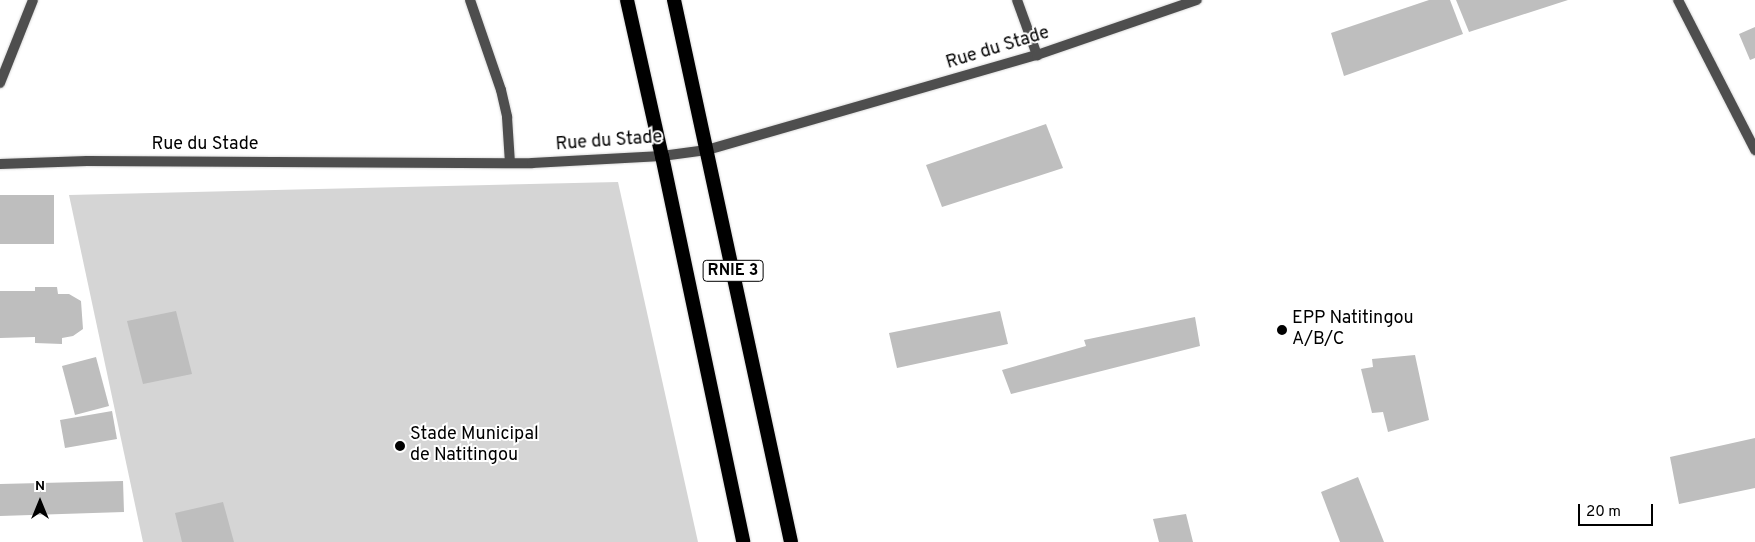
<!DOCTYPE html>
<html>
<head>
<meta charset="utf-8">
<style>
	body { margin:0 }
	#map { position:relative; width:1755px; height:542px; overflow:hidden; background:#fff; font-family:Overpass,sans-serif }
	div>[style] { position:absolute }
	.green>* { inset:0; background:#d5d5d5 }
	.building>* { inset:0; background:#bebebe }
	.roads { filter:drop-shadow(0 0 1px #dbdbdb) drop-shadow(0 0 1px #dbdbdb) }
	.minor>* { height:10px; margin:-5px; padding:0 5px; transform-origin:5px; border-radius:5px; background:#4e4e4e }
	.trunk>* { height:14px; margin:-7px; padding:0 7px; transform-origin:7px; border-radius:7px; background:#000 }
	.dots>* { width:14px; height:14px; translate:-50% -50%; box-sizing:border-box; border:2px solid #fff; border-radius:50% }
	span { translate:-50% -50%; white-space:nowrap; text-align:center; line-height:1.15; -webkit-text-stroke:4px #fff; paint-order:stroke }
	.shield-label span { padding:1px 4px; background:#fff; border:1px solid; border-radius:4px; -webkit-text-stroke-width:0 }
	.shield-label { font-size:16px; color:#000; font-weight:700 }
	.street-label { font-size:18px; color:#000 }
	.poi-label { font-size:18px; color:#000 }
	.left { translate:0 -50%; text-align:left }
	.north { position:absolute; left:15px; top:477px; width:50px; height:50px; -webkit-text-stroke:4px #fff; paint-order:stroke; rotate:0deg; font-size:14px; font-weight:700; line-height:20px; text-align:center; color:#000 }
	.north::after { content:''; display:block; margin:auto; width:18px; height:22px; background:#000; clip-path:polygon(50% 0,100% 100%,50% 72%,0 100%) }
	.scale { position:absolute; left:1578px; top:504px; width:75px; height:22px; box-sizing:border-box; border:2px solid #000; border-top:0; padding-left:6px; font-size:15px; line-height:18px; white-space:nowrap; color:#000; -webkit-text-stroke:4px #fff; paint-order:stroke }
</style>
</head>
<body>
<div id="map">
	<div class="green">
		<i style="clip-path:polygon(618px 182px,698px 542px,143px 542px,69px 195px)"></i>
	</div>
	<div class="building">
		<i style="clip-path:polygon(1429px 0,1450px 0,1463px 34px,1344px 76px,1331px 33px)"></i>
		<i style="clip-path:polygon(1456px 0,1568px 0,1469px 32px)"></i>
		<i style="clip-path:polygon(1755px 27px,1755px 58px,1750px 60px,1739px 34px)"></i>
		<i style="clip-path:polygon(1046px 124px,1063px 168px,942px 207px,926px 165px)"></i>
		<i style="clip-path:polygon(0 195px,54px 195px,54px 244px,0 244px)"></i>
		<i style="clip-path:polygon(35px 287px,57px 287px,58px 294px,69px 294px,81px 301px,83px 329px,73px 336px,62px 338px,62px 344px,35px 343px,35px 337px,0 338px,0 291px,35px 291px)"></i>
		<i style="clip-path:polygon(176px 311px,192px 374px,143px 384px,127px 321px)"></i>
		<i style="clip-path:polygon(1000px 311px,1008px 344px,897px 368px,889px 333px)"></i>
		<i style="clip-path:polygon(1195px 317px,1200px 346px,1011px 394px,1002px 370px,1086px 346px,1084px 340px)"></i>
		<i style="clip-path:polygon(1415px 355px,1429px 420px,1388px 432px,1383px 412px,1372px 413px,1361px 369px,1373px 367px,1372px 359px)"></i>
		<i style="clip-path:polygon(96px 357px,109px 406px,75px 415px,62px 366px)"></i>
		<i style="clip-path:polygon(112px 411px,117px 439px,65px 448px,60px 420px)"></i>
		<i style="clip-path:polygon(1755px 438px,1755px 488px,1679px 504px,1670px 457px)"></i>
		<i style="clip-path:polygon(1358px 477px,1384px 542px,1340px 542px,1321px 492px)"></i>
		<i style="clip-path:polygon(123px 481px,124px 512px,0 516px,0 484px)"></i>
		<i style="clip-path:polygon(223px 502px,234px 542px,182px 542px,175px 513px)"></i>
		<i style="clip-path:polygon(1186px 514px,1193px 542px,1159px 542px,1153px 519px)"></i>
	</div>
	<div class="roads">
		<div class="minor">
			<i style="left:470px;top:0;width:95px;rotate:71deg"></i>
			<i style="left:501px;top:90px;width:28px;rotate:77deg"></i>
			<i style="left:507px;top:117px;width:46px;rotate:86.3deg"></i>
			<i style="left:1017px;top:0;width:59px;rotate:70deg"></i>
			<i style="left:1678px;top:0;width:169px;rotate:62.8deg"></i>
			<i style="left:0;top:83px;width:89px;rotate:-68.3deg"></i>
			<i style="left:0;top:164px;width:87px;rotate:-2deg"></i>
			<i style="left:87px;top:161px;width:445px;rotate:0.3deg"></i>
			<i style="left:532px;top:163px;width:130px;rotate:-3.1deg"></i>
			<i style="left:662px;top:156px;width:45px;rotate:-7.6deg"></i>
			<i style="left:707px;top:150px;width:343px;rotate:-16.1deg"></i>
			<i style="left:1037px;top:55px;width:169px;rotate:-19deg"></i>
		</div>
		<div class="trunk">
			<i style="left:627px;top:0;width:160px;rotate:77.4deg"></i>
			<i style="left:662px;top:156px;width:394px;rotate:78.1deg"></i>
			<i style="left:674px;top:0;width:554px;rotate:77.82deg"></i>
		</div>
	</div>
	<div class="dots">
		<i style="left:1282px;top:330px;background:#000"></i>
		<i style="left:400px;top:446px;background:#000"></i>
	</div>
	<div class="shield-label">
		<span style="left:733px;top:271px">RNIE 3</span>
	</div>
	<div class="street-label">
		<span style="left:998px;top:49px;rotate:-17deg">Rue du Stade</span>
		<span style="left:609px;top:142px;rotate:-4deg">Rue du Stade</span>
		<span style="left:205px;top:145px">Rue du Stade</span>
	</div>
	<div class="poi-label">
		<span class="left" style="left:1292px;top:330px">EPP Natitingou<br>A/B/C</span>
		<span class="left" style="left:410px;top:446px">Stade Municipal<br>de Natitingou</span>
	</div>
	<div class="north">N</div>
	<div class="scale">20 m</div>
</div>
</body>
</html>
